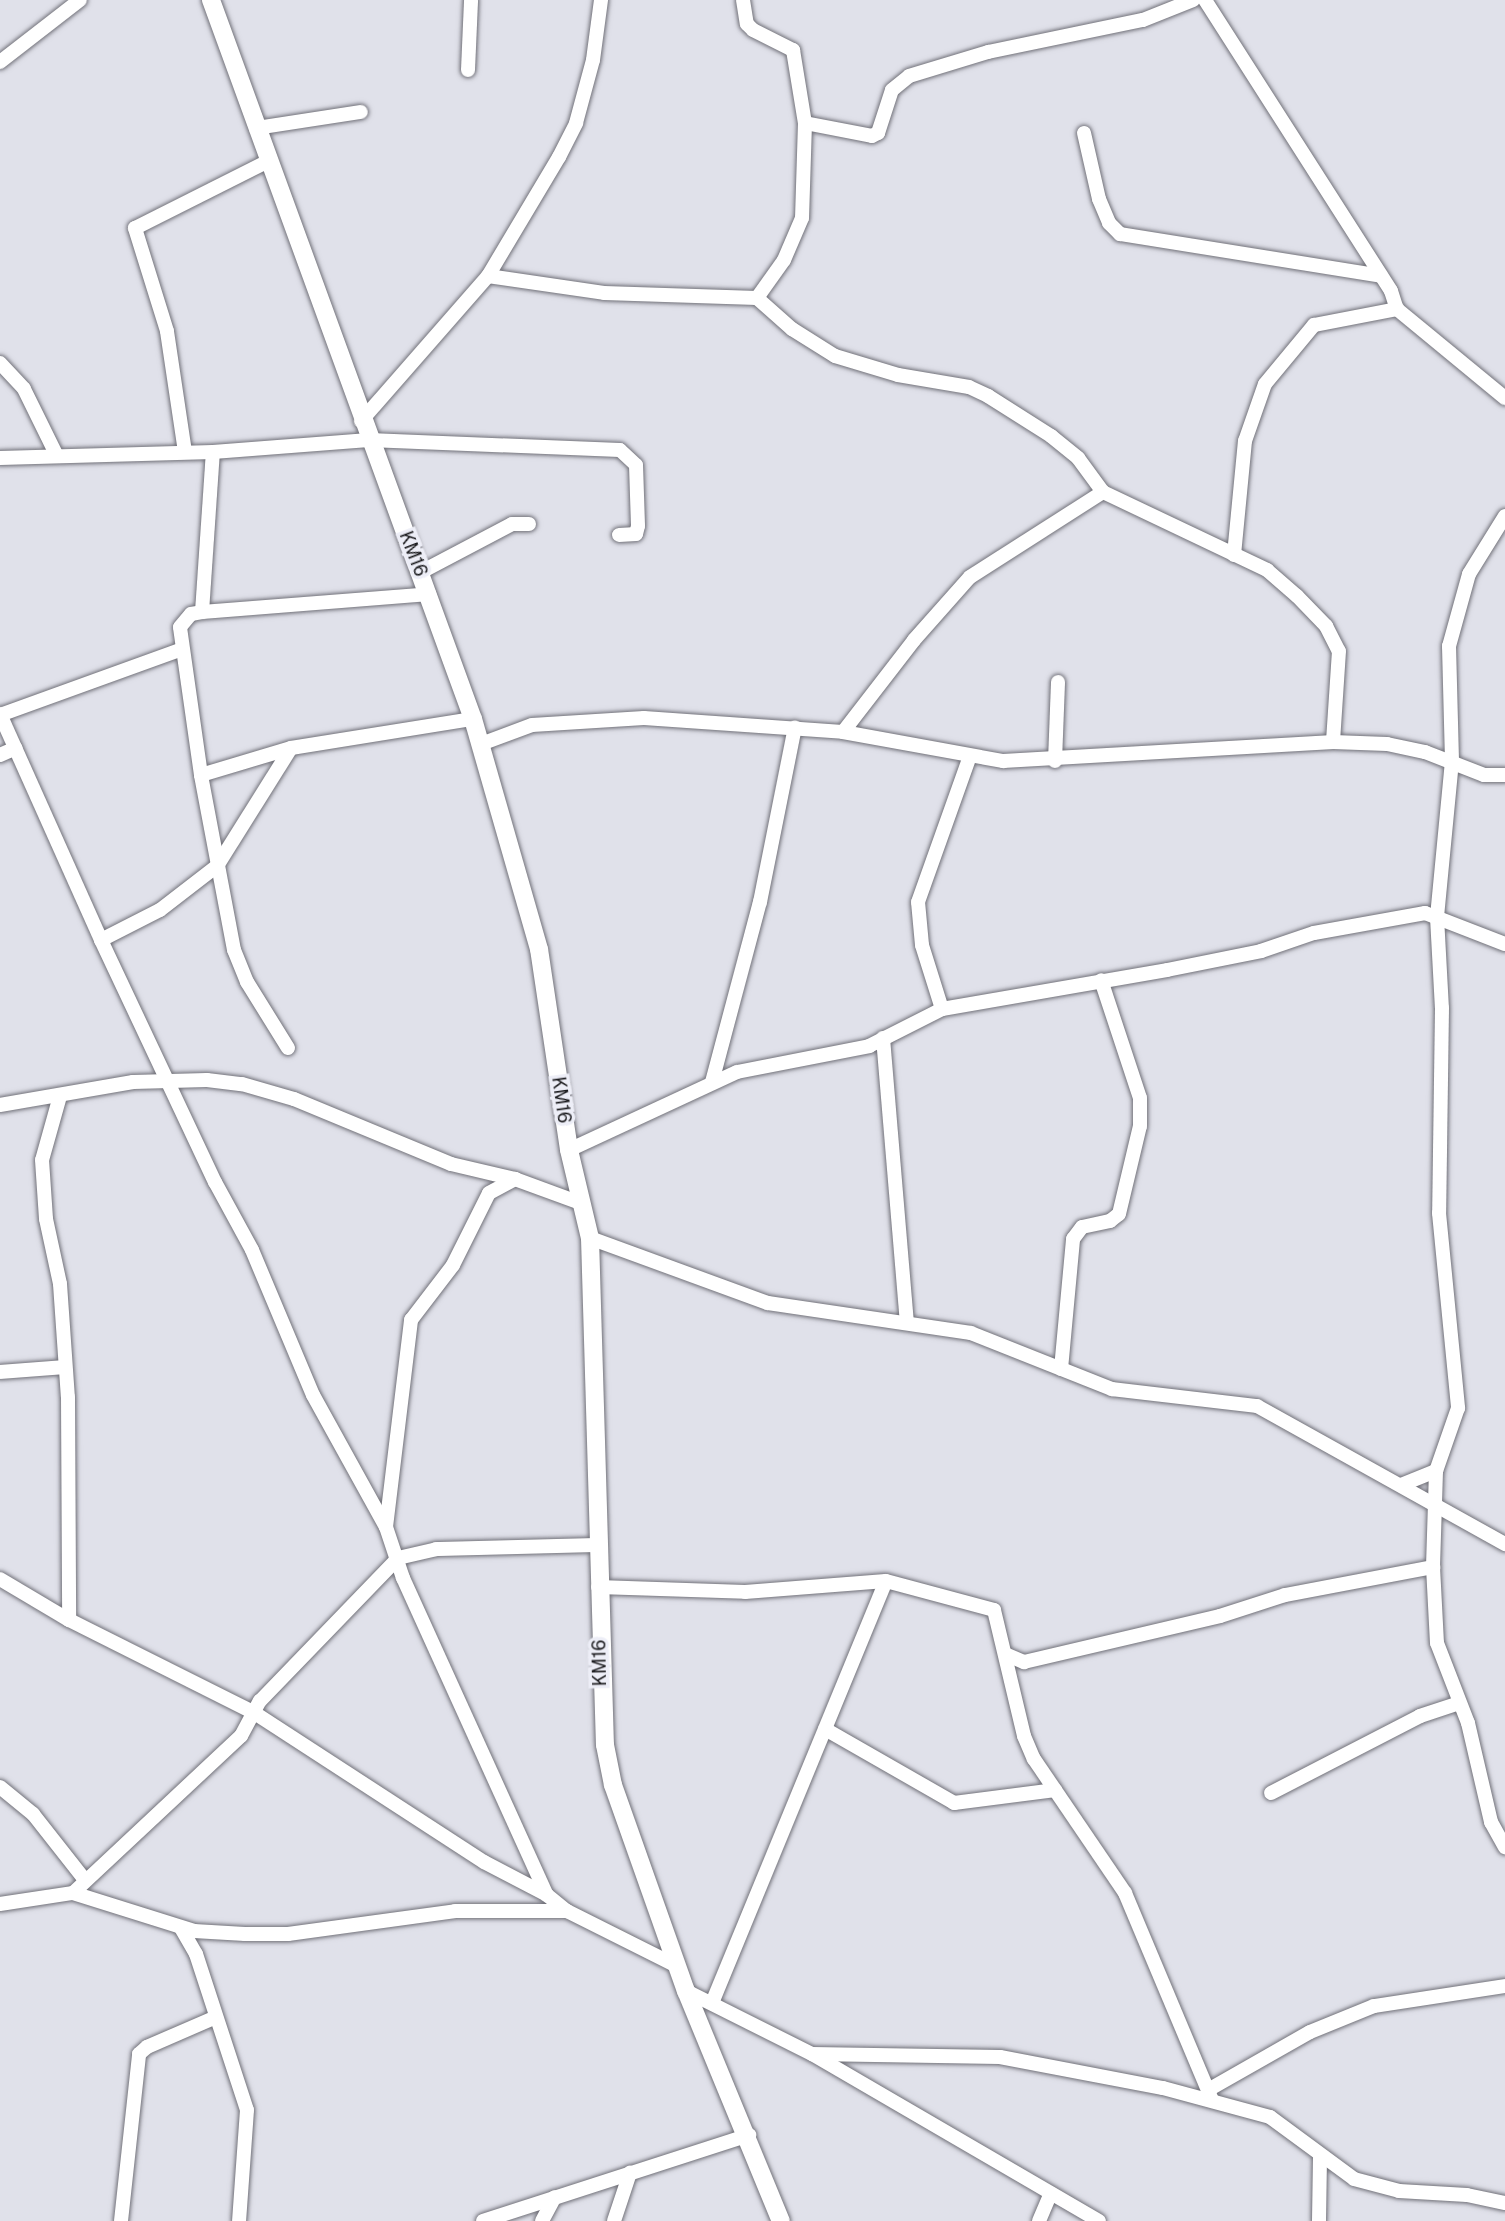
<!DOCTYPE html>
<html>
<head>
<meta charset="utf-8">
<style>
	body { margin:0 }
	#map { position:relative; width:1505px; height:2221px; overflow:hidden; background:#e0e1ea; font-family:"Public Sans",sans-serif }
	div>[style] { position:absolute }
	.roads { filter:drop-shadow(0 0 2px #717179) drop-shadow(0 0 2px #717179) }
	.minor>* { height:14px; margin:-7px; padding:0 7px; transform-origin:7px; border-radius:7px; background:#fff }
	.tertiary>* { height:18px; margin:-9px; padding:0 9px; transform-origin:9px; border-radius:9px; background:#fff }
	span { translate:-50% -50%; white-space:nowrap; text-align:center; line-height:1.15; -webkit-text-stroke:7px #edeef7; paint-order:stroke }
	.street-label { font-size:18px; color:#1c1c1f }
</style>
</head>
<body>
<div id="map">
	<div class="roads">
		<div class="minor">
			<i style="left:743px;top:0;width:24px;rotate:81deg"></i>
			<i style="left:747px;top:24px;width:8px;rotate:45deg"></i>
			<i style="left:753px;top:30px;width:45px;rotate:26.6deg"></i>
			<i style="left:793px;top:50px;width:74px;rotate:80.7deg"></i>
			<i style="left:805px;top:123px;width:95px;rotate:91.8deg"></i>
			<i style="left:802px;top:218px;width:46px;rotate:113.2deg"></i>
			<i style="left:784px;top:260px;width:47px;rotate:125.4deg"></i>
			<i style="left:1205px;top:0;width:345px;rotate:57.4deg"></i>
			<i style="left:1391px;top:291px;width:19px;rotate:72deg"></i>
			<i style="left:1397px;top:309px;width:140px;rotate:39.5deg"></i>
			<i style="left:0;top:62px;width:101px;rotate:-37.8deg"></i>
			<i style="left:468px;top:70px;width:70px;rotate:-87.5deg"></i>
			<i style="left:805px;top:123px;width:68px;rotate:11deg"></i>
			<i style="left:872px;top:136px;width:7px;rotate:-27deg"></i>
			<i style="left:878px;top:133px;width:45px;rotate:-72deg"></i>
			<i style="left:892px;top:90px;width:22px;rotate:-39deg"></i>
			<i style="left:909px;top:76px;width:83px;rotate:-16.9deg"></i>
			<i style="left:988px;top:52px;width:158px;rotate:-11.7deg"></i>
			<i style="left:1143px;top:20px;width:54px;rotate:-21.8deg"></i>
			<i style="left:256px;top:128px;width:106px;rotate:-8.7deg"></i>
			<i style="left:1084px;top:133px;width:68px;rotate:77.2deg"></i>
			<i style="left:1099px;top:199px;width:26px;rotate:67deg"></i>
			<i style="left:1109px;top:223px;width:16px;rotate:45deg"></i>
			<i style="left:1120px;top:234px;width:264px;rotate:9.1deg"></i>
			<i style="left:488px;top:276px;width:117px;rotate:8.3deg"></i>
			<i style="left:604px;top:293px;width:153px;rotate:1.9deg"></i>
			<i style="left:757px;top:298px;width:47px;rotate:41.5deg"></i>
			<i style="left:792px;top:329px;width:51px;rotate:32.1deg"></i>
			<i style="left:835px;top:356px;width:66px;rotate:16.8deg"></i>
			<i style="left:898px;top:375px;width:72px;rotate:9.6deg"></i>
			<i style="left:969px;top:387px;width:21px;rotate:25deg"></i>
			<i style="left:988px;top:396px;width:75px;rotate:32.4deg"></i>
			<i style="left:1051px;top:436px;width:35px;rotate:39deg"></i>
			<i style="left:1078px;top:458px;width:42px;rotate:53.7deg"></i>
			<i style="left:1103px;top:492px;width:182px;rotate:25.4deg"></i>
			<i style="left:1267px;top:570px;width:40px;rotate:41deg"></i>
			<i style="left:1297px;top:596px;width:42px;rotate:46deg"></i>
			<i style="left:1326px;top:626px;width:28px;rotate:63deg"></i>
			<i style="left:1339px;top:651px;width:91px;rotate:93.8deg"></i>
			<i style="left:0;top:363px;width:35px;rotate:47deg"></i>
			<i style="left:24px;top:389px;width:72px;rotate:63.8deg"></i>
			<i style="left:361px;top:421px;width:193px;rotate:-48.8deg"></i>
			<i style="left:488px;top:276px;width:139px;rotate:-59.2deg"></i>
			<i style="left:559px;top:157px;width:38px;rotate:-63deg"></i>
			<i style="left:576px;top:123px;width:65px;rotate:-74.9deg"></i>
			<i style="left:593px;top:60px;width:61px;rotate:-82.4deg"></i>
			<i style="left:185px;top:452px;width:122px;rotate:-98.5deg"></i>
			<i style="left:167px;top:331px;width:108px;rotate:-107.3deg"></i>
			<i style="left:135px;top:228px;width:149px;rotate:-26.7deg"></i>
			<i style="left:0;top:458px;width:213px;rotate:-1.6deg"></i>
			<i style="left:213px;top:452px;width:156px;rotate:-4.4deg"></i>
			<i style="left:369px;top:440px;width:251px;rotate:2.3deg"></i>
			<i style="left:620px;top:450px;width:22px;rotate:43deg"></i>
			<i style="left:636px;top:465px;width:61px;rotate:88.1deg"></i>
			<i style="left:638px;top:526px;width:8px;rotate:104deg"></i>
			<i style="left:636px;top:534px;width:17px;rotate:177deg"></i>
			<i style="left:1505px;top:516px;width:68px;rotate:121.8deg"></i>
			<i style="left:1469px;top:574px;width:75px;rotate:105.5deg"></i>
			<i style="left:1449px;top:646px;width:115px;rotate:88.5deg"></i>
			<i style="left:1452px;top:761px;width:157px;rotate:95.5deg"></i>
			<i style="left:1437px;top:917px;width:91px;rotate:86.9deg"></i>
			<i style="left:1442px;top:1008px;width:205px;rotate:90.8deg"></i>
			<i style="left:1439px;top:1213px;width:196px;rotate:84.4deg"></i>
			<i style="left:1458px;top:1408px;width:67px;rotate:109.2deg"></i>
			<i style="left:1436px;top:1471px;width:96px;rotate:91.8deg"></i>
			<i style="left:1433px;top:1567px;width:76px;rotate:87deg"></i>
			<i style="left:1437px;top:1643px;width:86px;rotate:68.8deg"></i>
			<i style="left:1468px;top:1723px;width:102px;rotate:76.9deg"></i>
			<i style="left:1491px;top:1822px;width:29px;rotate:61deg"></i>
			<i style="left:1234px;top:555px;width:115px;rotate:-84.5deg"></i>
			<i style="left:1245px;top:441px;width:60px;rotate:-70.7deg"></i>
			<i style="left:1265px;top:384px;width:77px;rotate:-50.3deg"></i>
			<i style="left:1314px;top:325px;width:85px;rotate:-10.9deg"></i>
			<i style="left:421px;top:572px;width:103px;rotate:-27.8deg"></i>
			<i style="left:512px;top:524px;width:17px"></i>
			<i style="left:202px;top:612px;width:160px;rotate:-86.1deg"></i>
			<i style="left:0;top:714px;width:248px;rotate:65.9deg"></i>
			<i style="left:101px;top:940px;width:268px;rotate:64.8deg"></i>
			<i style="left:215px;top:1182px;width:77px;rotate:61.4deg"></i>
			<i style="left:252px;top:1250px;width:157px;rotate:67.2deg"></i>
			<i style="left:313px;top:1395px;width:151px;rotate:61.1deg"></i>
			<i style="left:386px;top:1527px;width:54px;rotate:71.6deg"></i>
			<i style="left:403px;top:1578px;width:348px;rotate:65.6deg"></i>
			<i style="left:0;top:715px;width:194px;rotate:-19.9deg"></i>
			<i style="left:843px;top:732px;width:116px;rotate:-52.3deg"></i>
			<i style="left:914px;top:640px;width:84px;rotate:-48.4deg"></i>
			<i style="left:970px;top:577px;width:158px;rotate:-32.6deg"></i>
			<i style="left:481px;top:744px;width:54px;rotate:-20.4deg"></i>
			<i style="left:532px;top:725px;width:112px;rotate:-3.6deg"></i>
			<i style="left:644px;top:718px;width:199px;rotate:4deg"></i>
			<i style="left:843px;top:732px;width:163px;rotate:10.3deg"></i>
			<i style="left:1003px;top:761px;width:331px;rotate:-3.3deg"></i>
			<i style="left:1333px;top:742px;width:54px;rotate:2.1deg"></i>
			<i style="left:1387px;top:744px;width:39px;rotate:12deg"></i>
			<i style="left:1425px;top:752px;width:63px;rotate:21.3deg"></i>
			<i style="left:1484px;top:775px;width:21px"></i>
			<i style="left:0;top:755px;width:17px;rotate:-24deg"></i>
			<i style="left:1055px;top:761px;width:79px;rotate:-87.8deg"></i>
			<i style="left:201px;top:775px;width:94px;rotate:-16.7deg"></i>
			<i style="left:291px;top:748px;width:184px;rotate:-9.1deg"></i>
			<i style="left:101px;top:940px;width:66px;rotate:-27deg"></i>
			<i style="left:160px;top:910px;width:72px;rotate:-37.7deg"></i>
			<i style="left:217px;top:866px;width:139px;rotate:-57.9deg"></i>
			<i style="left:942px;top:1009px;width:67px;rotate:-107.4deg"></i>
			<i style="left:922px;top:945px;width:43px;rotate:-95.3deg"></i>
			<i style="left:918px;top:902px;width:155px;rotate:-70.4deg"></i>
			<i style="left:883px;top:1038px;width:284px;rotate:85.2deg"></i>
			<i style="left:288px;top:1048px;width:78px;rotate:-121.8deg"></i>
			<i style="left:247px;top:982px;width:35px;rotate:-112deg"></i>
			<i style="left:234px;top:950px;width:178px;rotate:-100.7deg"></i>
			<i style="left:201px;top:775px;width:149px;rotate:-98.1deg"></i>
			<i style="left:180px;top:627px;width:17px;rotate:-50deg"></i>
			<i style="left:191px;top:614px;width:11px;rotate:-10deg"></i>
			<i style="left:202px;top:612px;width:228px;rotate:-4.5deg"></i>
			<i style="left:712px;top:1082px;width:186px;rotate:-75.1deg"></i>
			<i style="left:760px;top:902px;width:178px;rotate:-78.7deg"></i>
			<i style="left:60px;top:1096px;width:66px;rotate:105.7deg"></i>
			<i style="left:42px;top:1160px;width:59px;rotate:86.1deg"></i>
			<i style="left:46px;top:1219px;width:66px;rotate:77.8deg"></i>
			<i style="left:60px;top:1284px;width:113px;rotate:86deg"></i>
			<i style="left:68px;top:1397px;width:223px;rotate:89.7deg"></i>
			<i style="left:0;top:1105px;width:135px;rotate:-9.8deg"></i>
			<i style="left:133px;top:1082px;width:74px;rotate:-1.5deg"></i>
			<i style="left:207px;top:1080px;width:35px;rotate:7deg"></i>
			<i style="left:242px;top:1084px;width:54px;rotate:16.1deg"></i>
			<i style="left:294px;top:1099px;width:170px;rotate:22.5deg"></i>
			<i style="left:451px;top:1164px;width:66px;rotate:13.2deg"></i>
			<i style="left:515px;top:1179px;width:72px;rotate:20.2deg"></i>
			<i style="left:569px;top:1150px;width:185px;rotate:-24.9deg"></i>
			<i style="left:737px;top:1072px;width:135px;rotate:-11.1deg"></i>
			<i style="left:869px;top:1046px;width:82px;rotate:-26.9deg"></i>
			<i style="left:942px;top:1009px;width:228px;rotate:-9.8deg"></i>
			<i style="left:1167px;top:970px;width:96px;rotate:-11.4deg"></i>
			<i style="left:1261px;top:951px;width:56px;rotate:-18.8deg"></i>
			<i style="left:1314px;top:933px;width:113px;rotate:-10.2deg"></i>
			<i style="left:1425px;top:913px;width:86px;rotate:21.2deg"></i>
			<i style="left:590px;top:1238px;width:189px;rotate:20.1deg"></i>
			<i style="left:768px;top:1303px;width:205px;rotate:8.4deg"></i>
			<i style="left:971px;top:1333px;width:152px;rotate:21.7deg"></i>
			<i style="left:1112px;top:1389px;width:146px;rotate:6.7deg"></i>
			<i style="left:1257px;top:1406px;width:284px;rotate:29.1deg"></i>
			<i style="left:1061px;top:1369px;width:131px;rotate:-84.7deg"></i>
			<i style="left:1073px;top:1239px;width:15px;rotate:-53deg"></i>
			<i style="left:1082px;top:1227px;width:29px;rotate:-12deg"></i>
			<i style="left:1110px;top:1221px;width:11px;rotate:-38deg"></i>
			<i style="left:1119px;top:1214px;width:90px;rotate:-76.6deg"></i>
			<i style="left:1140px;top:1126px;width:28px;rotate:-90deg"></i>
			<i style="left:1140px;top:1098px;width:124px;rotate:-108.3deg"></i>
			<i style="left:0;top:1372px;width:65px;rotate:-4.4deg"></i>
			<i style="left:1401px;top:1485px;width:38px;rotate:-22deg"></i>
			<i style="left:386px;top:1527px;width:209px;rotate:-83.1deg"></i>
			<i style="left:411px;top:1320px;width:69px;rotate:-52.6deg"></i>
			<i style="left:453px;top:1265px;width:80px;rotate:-63.4deg"></i>
			<i style="left:489px;top:1193px;width:30px;rotate:-28deg"></i>
			<i style="left:0;top:1579px;width:80px;rotate:30.7deg"></i>
			<i style="left:69px;top:1620px;width:206px;rotate:26.6deg"></i>
			<i style="left:253px;top:1712px;width:275px;rotate:33deg"></i>
			<i style="left:484px;top:1862px;width:71px;rotate:27.6deg"></i>
			<i style="left:547px;top:1895px;width:26px;rotate:39deg"></i>
			<i style="left:567px;top:1911px;width:125px;rotate:26.6deg"></i>
			<i style="left:598px;top:1587px;width:147px;rotate:1.9deg"></i>
			<i style="left:745px;top:1592px;width:141px;rotate:-4.5deg"></i>
			<i style="left:886px;top:1581px;width:112px;rotate:15deg"></i>
			<i style="left:994px;top:1610px;width:130px;rotate:76.6deg"></i>
			<i style="left:1024px;top:1736px;width:25px;rotate:67deg"></i>
			<i style="left:1034px;top:1759px;width:162px;rotate:55.8deg"></i>
			<i style="left:1125px;top:1893px;width:225px;rotate:67.2deg"></i>
			<i style="left:1005px;top:1654px;width:21px;rotate:23deg"></i>
			<i style="left:1024px;top:1662px;width:201px;rotate:-13.2deg"></i>
			<i style="left:1220px;top:1616px;width:68px;rotate:-17.9deg"></i>
			<i style="left:1285px;top:1595px;width:151px;rotate:-10.7deg"></i>
			<i style="left:825px;top:1729px;width:149px;rotate:29.8deg"></i>
			<i style="left:954px;top:1803px;width:102px;rotate:-7.3deg"></i>
			<i style="left:0;top:1787px;width:43px;rotate:39.3deg"></i>
			<i style="left:33px;top:1814px;width:84px;rotate:51.8deg"></i>
			<i style="left:1271px;top:1793px;width:168px;rotate:-27.3deg"></i>
			<i style="left:1420px;top:1716px;width:41px;rotate:-18.4deg"></i>
			<i style="left:73px;top:1893px;width:230px;rotate:-43.1deg"></i>
			<i style="left:241px;top:1736px;width:40px;rotate:-62deg"></i>
			<i style="left:260px;top:1701px;width:199px;rotate:-46deg"></i>
			<i style="left:398px;top:1558px;width:39px;rotate:-13deg"></i>
			<i style="left:436px;top:1549px;width:163px;rotate:-1.4deg"></i>
			<i style="left:0;top:1904px;width:74px;rotate:-8.6deg"></i>
			<i style="left:73px;top:1893px;width:127px;rotate:17.4deg"></i>
			<i style="left:194px;top:1931px;width:51px;rotate:3.4deg"></i>
			<i style="left:245px;top:1934px;width:43px"></i>
			<i style="left:288px;top:1934px;width:169px;rotate:-7.8deg"></i>
			<i style="left:455px;top:1911px;width:112px"></i>
			<i style="left:181px;top:1928px;width:30px;rotate:60deg"></i>
			<i style="left:196px;top:1954px;width:164px;rotate:71.9deg"></i>
			<i style="left:247px;top:2110px;width:111px;rotate:94.1deg"></i>
			<i style="left:686px;top:1991px;width:141px;rotate:26.6deg"></i>
			<i style="left:812px;top:2054px;width:332px;rotate:30.2deg"></i>
			<i style="left:712px;top:2003px;width:456px;rotate:-67.6deg"></i>
			<i style="left:812px;top:2054px;width:188px;rotate:0.9deg"></i>
			<i style="left:1000px;top:2057px;width:166px;rotate:10.8deg"></i>
			<i style="left:1163px;top:2088px;width:111px;rotate:15.2deg"></i>
			<i style="left:1270px;top:2117px;width:104px;rotate:36.4deg"></i>
			<i style="left:1354px;top:2179px;width:47px;rotate:14.9deg"></i>
			<i style="left:1399px;top:2191px;width:68px;rotate:3.4deg"></i>
			<i style="left:1467px;top:2195px;width:39px;rotate:12deg"></i>
			<i style="left:1208px;top:2090px;width:117px;rotate:-29.6deg"></i>
			<i style="left:1310px;top:2032px;width:69px;rotate:-22.1deg"></i>
			<i style="left:1374px;top:2006px;width:133px;rotate:-8.7deg"></i>
			<i style="left:121px;top:2221px;width:168px;rotate:-83.8deg"></i>
			<i style="left:139px;top:2054px;width:11px;rotate:-41deg"></i>
			<i style="left:147px;top:2047px;width:75px;rotate:-23.5deg"></i>
			<i style="left:483px;top:2221px;width:280px;rotate:-17.9deg"></i>
			<i style="left:542px;top:2221px;width:27px;rotate:-62deg"></i>
			<i style="left:614px;top:2221px;width:51px;rotate:-71.6deg"></i>
			<i style="left:1039px;top:2221px;width:30px;rotate:-67deg"></i>
			<i style="left:1319px;top:2221px;width:66px;rotate:-89.1deg"></i>
		</div>
		<div class="tertiary">
			<i style="left:211px;top:0;width:765px;rotate:69.98deg"></i>
			<i style="left:473px;top:719px;width:239px;rotate:74deg"></i>
			<i style="left:539px;top:949px;width:203px;rotate:81.5deg"></i>
			<i style="left:569px;top:1150px;width:90px;rotate:76.6deg"></i>
			<i style="left:590px;top:1238px;width:507px;rotate:88.31deg"></i>
			<i style="left:605px;top:1745px;width:41px;rotate:78.7deg"></i>
			<i style="left:613px;top:1785px;width:219px;rotate:70.5deg"></i>
			<i style="left:686px;top:1991px;width:249px;rotate:67.6deg"></i>
		</div>
	</div>
	<div class="street-label">
		<span style="left:413px;top:554px;rotate:69deg">KM16</span>
		<span style="left:561px;top:1100px;rotate:82deg">KM16</span>
		<span style="left:600px;top:1663px;rotate:-91deg">KM16</span>
	</div>
</div>
</body>
</html>
